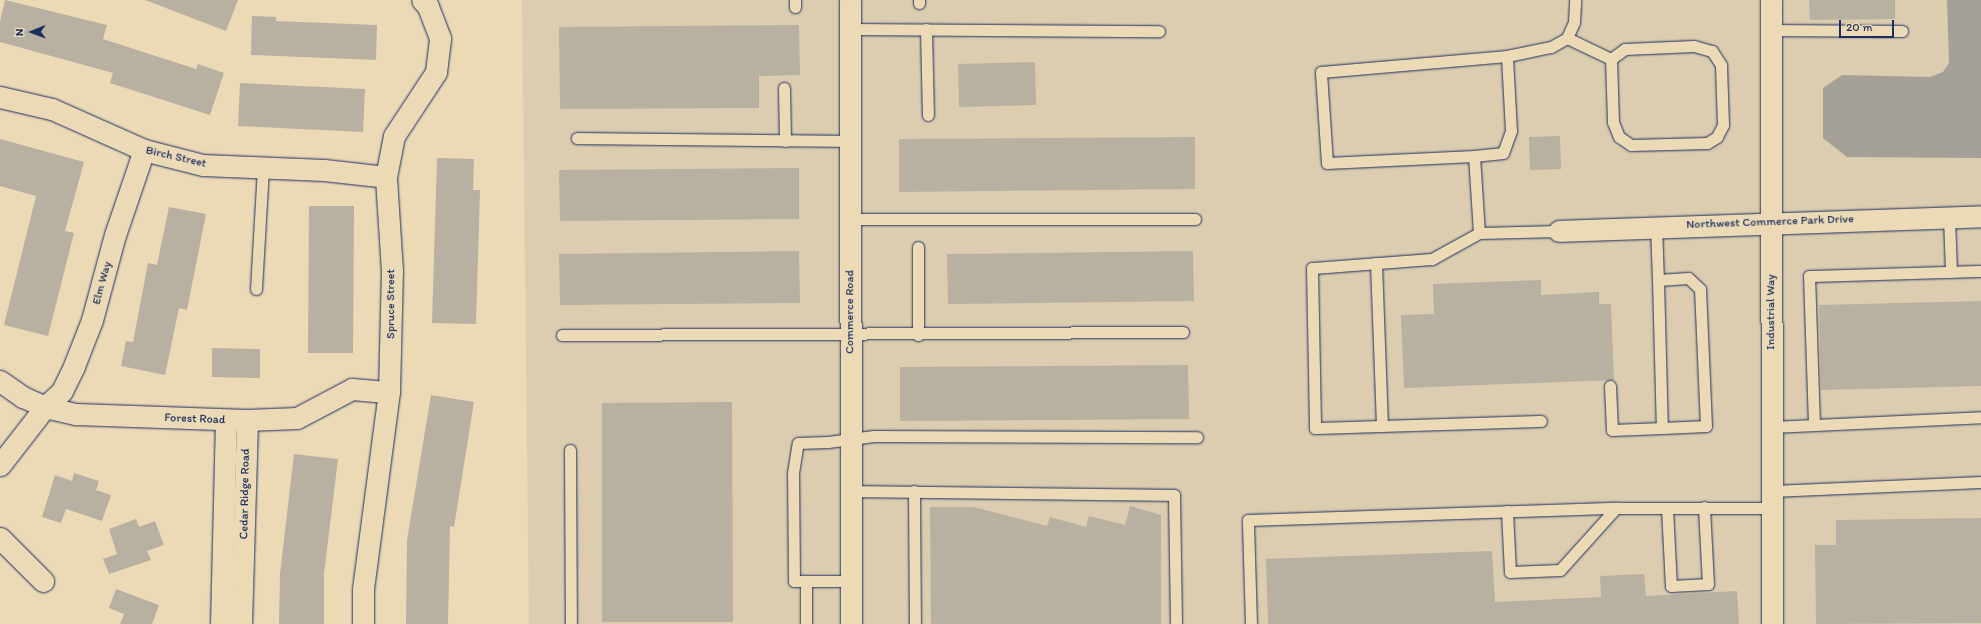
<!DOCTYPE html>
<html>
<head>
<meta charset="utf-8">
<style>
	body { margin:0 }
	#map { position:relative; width:1981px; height:624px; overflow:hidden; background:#ecdab7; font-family:Itim,sans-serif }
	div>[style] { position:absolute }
	.built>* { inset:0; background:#dccdb0 }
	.water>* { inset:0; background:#a4a098 }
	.building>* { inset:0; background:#b8b0a1 }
	.roads { filter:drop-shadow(0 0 1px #1b2f5e) drop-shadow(0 0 1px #1b2f5e) }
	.lane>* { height:11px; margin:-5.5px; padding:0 5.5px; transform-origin:5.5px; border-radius:5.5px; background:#ecdab7 }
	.street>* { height:21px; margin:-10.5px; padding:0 10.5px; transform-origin:10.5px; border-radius:10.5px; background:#ecdab7 }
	span { translate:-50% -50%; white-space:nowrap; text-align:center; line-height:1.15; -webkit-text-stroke:3.5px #ecdab7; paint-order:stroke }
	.street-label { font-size:12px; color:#1b2f5e }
	.north { position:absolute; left:12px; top:12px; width:40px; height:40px; -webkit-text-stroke:3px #ecdab7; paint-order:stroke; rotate:269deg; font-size:11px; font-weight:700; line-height:16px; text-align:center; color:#1b2f5e }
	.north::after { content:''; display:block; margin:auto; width:14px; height:18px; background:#1b2f5e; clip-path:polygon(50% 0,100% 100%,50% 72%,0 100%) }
	.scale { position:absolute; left:1839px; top:20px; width:55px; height:18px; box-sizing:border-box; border:2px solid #1b2f5e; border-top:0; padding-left:5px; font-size:12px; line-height:14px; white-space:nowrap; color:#1b2f5e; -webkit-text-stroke:3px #ecdab7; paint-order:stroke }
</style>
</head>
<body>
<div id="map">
	<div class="built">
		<i style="clip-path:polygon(522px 0,1981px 0,1981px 624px,529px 624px)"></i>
	</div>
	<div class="water">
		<i style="clip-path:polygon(1947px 0,1981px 0,1981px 158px,1847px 157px,1823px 138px,1823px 88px,1842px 75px,1930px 77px,1943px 72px,1949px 63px)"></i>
	</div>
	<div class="building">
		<i style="clip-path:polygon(5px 0,107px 25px,103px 39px,196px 69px,198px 64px,224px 73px,210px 115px,110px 83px,113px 73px,0 42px,0 21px)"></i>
		<i style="clip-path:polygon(145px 0,238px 0,226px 31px)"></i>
		<i style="clip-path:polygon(1809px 0,1895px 0,1895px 19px,1810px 20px)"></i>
		<i style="clip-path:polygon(252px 16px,276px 17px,276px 21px,377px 25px,376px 60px,251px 55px)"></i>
		<i style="clip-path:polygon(799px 25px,800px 75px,759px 76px,759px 108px,560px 109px,559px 27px)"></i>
		<i style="clip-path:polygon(1035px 62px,1036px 105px,959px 107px,958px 64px)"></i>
		<i style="clip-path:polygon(240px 83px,365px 89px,363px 132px,238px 126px)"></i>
		<i style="clip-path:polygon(1560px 136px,1561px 169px,1530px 170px,1529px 137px)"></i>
		<i style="clip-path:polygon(1195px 137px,1195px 189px,899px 192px,899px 139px)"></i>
		<i style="clip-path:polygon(0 139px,84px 162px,65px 231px,74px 233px,48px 336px,4px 325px,36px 196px,0 186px)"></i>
		<i style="clip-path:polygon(437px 158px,474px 159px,473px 190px,480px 190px,476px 324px,432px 323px)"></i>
		<i style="clip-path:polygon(799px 168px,799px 219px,560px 221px,559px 170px)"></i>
		<i style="clip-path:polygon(309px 206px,354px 206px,353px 353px,308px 353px)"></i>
		<i style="clip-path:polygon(169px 207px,206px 214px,187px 310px,179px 308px,165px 375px,121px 366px,126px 341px,133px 342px,148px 263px,157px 265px)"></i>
		<i style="clip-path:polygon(799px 251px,800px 303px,560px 305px,559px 254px)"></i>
		<i style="clip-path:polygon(1193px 251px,1194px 301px,948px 304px,947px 254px)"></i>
		<i style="clip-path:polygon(1541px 280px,1541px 295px,1599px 292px,1599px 304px,1611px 304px,1614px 380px,1404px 388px,1401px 315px,1434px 314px,1433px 284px)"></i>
		<i style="clip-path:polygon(1981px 301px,1981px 386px,1821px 390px,1819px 305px)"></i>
		<i style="clip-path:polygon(212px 348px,260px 349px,260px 378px,212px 377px)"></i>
		<i style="clip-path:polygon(1188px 365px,1189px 419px,900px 421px,900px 367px)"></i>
		<i style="clip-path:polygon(431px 395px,474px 402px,454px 527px,450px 526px,448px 624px,406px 624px,407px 540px)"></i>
		<i style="clip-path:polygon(732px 402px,733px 622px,602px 622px,602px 403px)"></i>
		<i style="clip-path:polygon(294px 454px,338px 459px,324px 574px,324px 624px,279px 624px,280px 574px)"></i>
		<i style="clip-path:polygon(74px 473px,99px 481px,96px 490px,111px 495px,102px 521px,66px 509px,61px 523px,42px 517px,55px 475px,72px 481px)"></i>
		<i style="clip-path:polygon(1130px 506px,1161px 515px,1161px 624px,931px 624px,930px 507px,974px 507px,1047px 526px,1050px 517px,1086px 527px,1089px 516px,1125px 525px)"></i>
		<i style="clip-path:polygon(1981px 518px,1981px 623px,1816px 624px,1815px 545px,1836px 545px,1836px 520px)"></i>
		<i style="clip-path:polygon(136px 519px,139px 527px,155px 521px,164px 545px,147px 551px,151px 560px,109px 574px,103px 559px,117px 554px,109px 529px)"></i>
		<i style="clip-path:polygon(1492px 551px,1495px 602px,1601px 597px,1600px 576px,1644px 574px,1646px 596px,1737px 591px,1739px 624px,1268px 624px,1266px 559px)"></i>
		<i style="clip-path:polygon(116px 589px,159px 605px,152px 624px,120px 624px,124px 614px,109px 608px)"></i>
	</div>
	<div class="roads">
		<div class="lane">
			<i style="left:919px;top:0;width:3px;rotate:90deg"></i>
			<i style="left:795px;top:7px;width:7px;rotate:-90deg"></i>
			<i style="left:850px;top:29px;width:309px;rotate:0.4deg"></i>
			<i style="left:926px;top:29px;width:86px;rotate:88.7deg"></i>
			<i style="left:1771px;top:30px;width:131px;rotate:0.4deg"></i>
			<i style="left:1567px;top:38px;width:49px;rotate:25.5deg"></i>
			<i style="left:1694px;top:46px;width:19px;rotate:16deg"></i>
			<i style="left:1712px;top:51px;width:17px;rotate:57deg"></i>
			<i style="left:1721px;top:65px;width:60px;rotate:88.1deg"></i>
			<i style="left:1723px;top:125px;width:13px;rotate:117deg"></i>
			<i style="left:1717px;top:137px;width:12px;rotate:149deg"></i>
			<i style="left:1707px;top:143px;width:76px;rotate:178.5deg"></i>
			<i style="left:1631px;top:145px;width:14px;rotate:-146deg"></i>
			<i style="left:1619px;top:137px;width:16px;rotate:-112deg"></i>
			<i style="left:1613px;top:122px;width:63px;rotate:-91.8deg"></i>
			<i style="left:1611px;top:59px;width:17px;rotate:-36deg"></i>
			<i style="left:1625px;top:49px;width:69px;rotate:-2.5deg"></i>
			<i style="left:784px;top:88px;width:53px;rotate:88.9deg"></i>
			<i style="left:577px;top:138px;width:273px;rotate:0.6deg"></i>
			<i style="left:1474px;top:156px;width:29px;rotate:-6deg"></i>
			<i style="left:1503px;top:153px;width:23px;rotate:-70deg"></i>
			<i style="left:1511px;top:131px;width:75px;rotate:-93.1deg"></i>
			<i style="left:1949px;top:217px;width:55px;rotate:87.9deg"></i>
			<i style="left:850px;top:219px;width:345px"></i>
			<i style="left:1656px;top:226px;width:54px;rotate:87.9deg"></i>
			<i style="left:1559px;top:231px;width:80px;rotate:178.6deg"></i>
			<i style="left:1479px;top:233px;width:77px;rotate:-93.7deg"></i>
			<i style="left:1474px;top:156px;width:147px;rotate:177.3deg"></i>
			<i style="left:1327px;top:163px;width:91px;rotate:-93.8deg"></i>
			<i style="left:1321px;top:72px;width:187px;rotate:-4.9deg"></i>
			<i style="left:1507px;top:56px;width:45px;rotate:-11.6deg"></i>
			<i style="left:1551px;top:47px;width:18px;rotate:-29deg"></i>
			<i style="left:1567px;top:38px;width:17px;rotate:-66deg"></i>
			<i style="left:1574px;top:22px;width:22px;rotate:-87deg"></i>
			<i style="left:1479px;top:233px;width:54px;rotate:151deg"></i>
			<i style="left:1432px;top:259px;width:120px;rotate:175.7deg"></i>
			<i style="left:1312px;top:268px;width:160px;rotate:88.9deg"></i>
			<i style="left:1315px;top:428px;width:226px;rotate:-1.8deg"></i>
			<i style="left:918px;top:247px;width:88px;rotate:90deg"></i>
			<i style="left:1376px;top:263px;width:163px;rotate:87.9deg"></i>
			<i style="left:256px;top:289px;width:123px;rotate:-86.7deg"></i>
			<i style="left:562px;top:335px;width:621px;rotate:-0.28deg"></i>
			<i style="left:1610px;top:386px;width:44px;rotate:87.4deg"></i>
			<i style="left:1612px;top:430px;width:50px;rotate:-2.3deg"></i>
			<i style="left:1662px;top:428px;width:44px;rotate:-2.6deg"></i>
			<i style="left:1706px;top:426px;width:137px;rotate:-92.5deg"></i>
			<i style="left:1700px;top:289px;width:16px;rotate:-137deg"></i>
			<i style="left:1688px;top:278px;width:30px;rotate:176deg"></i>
			<i style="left:1658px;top:280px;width:148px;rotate:88.5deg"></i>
			<i style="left:1814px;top:425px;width:149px;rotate:-91.9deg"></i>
			<i style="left:1809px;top:276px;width:172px;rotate:-1.7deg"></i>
			<i style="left:1772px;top:427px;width:209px;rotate:-2.7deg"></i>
			<i style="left:570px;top:450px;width:174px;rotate:89.7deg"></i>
			<i style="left:851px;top:491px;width:323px;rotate:0.7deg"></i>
			<i style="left:1174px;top:495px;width:129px;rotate:89.1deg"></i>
			<i style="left:914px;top:491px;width:133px;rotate:89.6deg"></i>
			<i style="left:1772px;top:491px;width:209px;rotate:-2.5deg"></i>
			<i style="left:1667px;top:508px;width:78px;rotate:87.1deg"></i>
			<i style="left:1671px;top:586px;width:37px;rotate:-3deg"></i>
			<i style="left:1708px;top:584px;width:77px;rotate:-93deg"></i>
			<i style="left:1507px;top:511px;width:61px;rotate:87.2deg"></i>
			<i style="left:1510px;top:572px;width:50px;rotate:-2.3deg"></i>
			<i style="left:1560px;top:570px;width:84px;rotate:-47.9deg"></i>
			<i style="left:850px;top:581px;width:56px;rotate:180deg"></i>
			<i style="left:794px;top:581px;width:108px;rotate:-90.5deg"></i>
			<i style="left:793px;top:473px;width:30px;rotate:-81deg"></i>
			<i style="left:798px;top:443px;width:30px;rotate:-2deg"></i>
			<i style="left:828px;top:442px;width:46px;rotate:-7.4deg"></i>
			<i style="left:874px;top:436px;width:323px;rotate:0.2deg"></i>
			<i style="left:806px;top:624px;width:43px;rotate:-90deg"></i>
			<i style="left:1251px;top:624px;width:104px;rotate:-91.7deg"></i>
			<i style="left:1248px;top:520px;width:368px;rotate:-1.9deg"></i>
			<i style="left:1616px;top:508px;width:156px"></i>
		</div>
		<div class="street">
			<i style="left:850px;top:0;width:624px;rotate:89.91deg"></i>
			<i style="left:1771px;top:0;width:624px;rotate:89.91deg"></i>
			<i style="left:0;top:97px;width:53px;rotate:13deg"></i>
			<i style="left:52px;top:109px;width:101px;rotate:24deg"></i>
			<i style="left:144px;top:150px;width:61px;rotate:14.3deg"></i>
			<i style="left:203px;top:165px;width:121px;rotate:2.4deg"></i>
			<i style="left:324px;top:170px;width:62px;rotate:6.4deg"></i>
			<i style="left:1559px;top:231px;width:422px;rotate:-2deg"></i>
			<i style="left:0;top:381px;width:28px;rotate:35deg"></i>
			<i style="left:23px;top:397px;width:24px;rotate:24deg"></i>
			<i style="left:45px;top:407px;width:32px;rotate:13deg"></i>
			<i style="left:76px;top:414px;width:171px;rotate:2deg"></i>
			<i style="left:247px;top:420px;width:50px;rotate:-2.3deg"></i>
			<i style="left:297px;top:418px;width:62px;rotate:-27.8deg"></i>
			<i style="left:352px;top:389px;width:37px;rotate:5deg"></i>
			<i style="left:0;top:465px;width:73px;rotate:-52.2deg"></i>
			<i style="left:45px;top:407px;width:23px;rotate:-43deg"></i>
			<i style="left:62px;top:391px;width:28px;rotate:-64deg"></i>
			<i style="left:74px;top:366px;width:49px;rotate:-68.6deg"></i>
			<i style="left:92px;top:320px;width:88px;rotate:-74.9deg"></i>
			<i style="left:115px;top:235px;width:90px;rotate:-71.2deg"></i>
			<i style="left:0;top:538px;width:61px;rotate:45deg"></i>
			<i style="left:221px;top:624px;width:204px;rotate:-88.6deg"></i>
			<i style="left:241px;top:624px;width:204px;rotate:-88.3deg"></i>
			<i style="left:363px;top:624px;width:35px;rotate:-90deg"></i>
			<i style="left:363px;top:589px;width:199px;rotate:-82.5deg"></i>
			<i style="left:389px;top:392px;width:121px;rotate:-88.6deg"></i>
			<i style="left:392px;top:271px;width:94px;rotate:-93.7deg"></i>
			<i style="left:386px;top:177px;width:42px;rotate:-79deg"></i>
			<i style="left:394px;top:136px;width:77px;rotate:-56.7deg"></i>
			<i style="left:436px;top:72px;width:34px;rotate:-83deg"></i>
			<i style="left:440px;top:38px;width:34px;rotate:-111deg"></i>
			<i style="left:428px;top:6px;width:8px;rotate:-135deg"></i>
		</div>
	</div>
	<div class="street-label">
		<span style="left:176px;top:157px;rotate:13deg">Birch Street</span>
		<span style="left:1770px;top:222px;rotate:-2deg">Northwest Commerce Park Drive</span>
		<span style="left:102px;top:283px;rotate:-75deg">Elm Way</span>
		<span style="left:391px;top:304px;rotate:-90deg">Spruce Street</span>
		<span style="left:850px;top:312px;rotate:-90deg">Commerce Road</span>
		<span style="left:1771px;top:312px;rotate:-90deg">Industrial Way</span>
		<span style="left:195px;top:419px;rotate:2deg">Forest Road</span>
		<span style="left:245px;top:494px;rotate:-89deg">Cedar Ridge Road</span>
	</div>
	<div class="north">N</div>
	<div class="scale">20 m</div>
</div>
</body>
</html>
